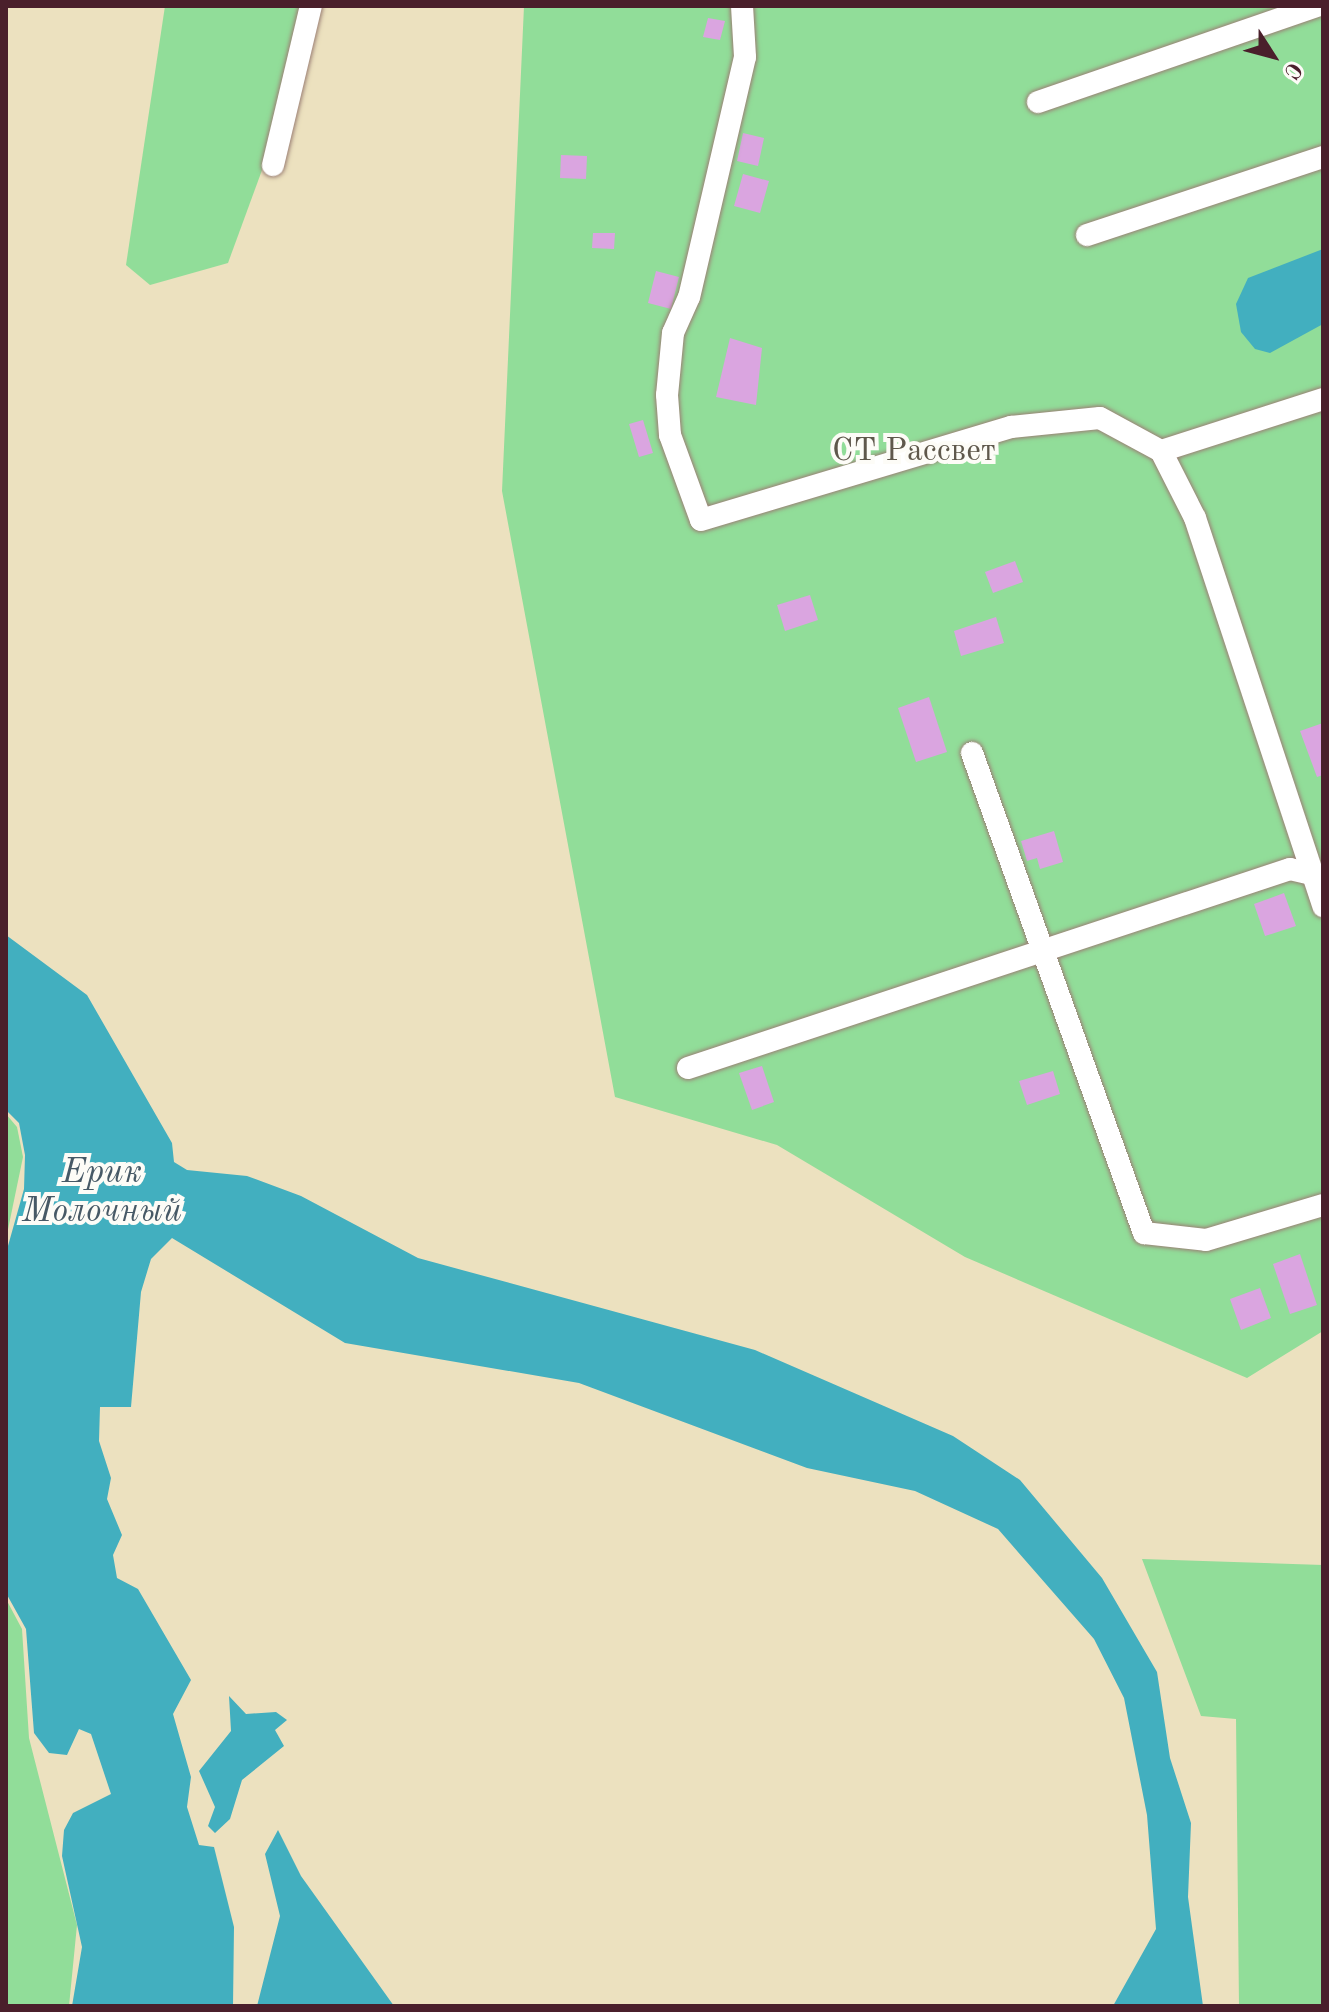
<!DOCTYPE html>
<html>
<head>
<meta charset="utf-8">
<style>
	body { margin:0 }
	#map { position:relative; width:1329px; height:2012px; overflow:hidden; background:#ece1bf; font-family:"Old Standard TT",serif }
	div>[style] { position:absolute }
	.green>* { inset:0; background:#91dd99 }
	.water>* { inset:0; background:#42afbf }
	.building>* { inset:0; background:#daa5e0 }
	.roads { filter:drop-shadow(0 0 2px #9b8075) drop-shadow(0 0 2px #9b8075) }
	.minor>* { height:22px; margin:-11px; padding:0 11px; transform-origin:11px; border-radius:11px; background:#fff }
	span { translate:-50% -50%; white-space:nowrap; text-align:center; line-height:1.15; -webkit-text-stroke:8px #fdfcf7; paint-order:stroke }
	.park-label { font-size:32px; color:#5f584c }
	.water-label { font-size:34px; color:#475966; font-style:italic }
	.frame { position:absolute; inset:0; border:8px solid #4a1f2b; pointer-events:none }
	.north { position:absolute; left:1233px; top:16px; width:80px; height:80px; -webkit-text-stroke:6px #fdfcf7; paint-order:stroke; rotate:126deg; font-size:22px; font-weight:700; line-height:32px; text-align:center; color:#4a1f2b }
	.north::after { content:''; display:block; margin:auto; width:28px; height:36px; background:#4a1f2b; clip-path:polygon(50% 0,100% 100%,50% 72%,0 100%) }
</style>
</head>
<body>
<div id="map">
	<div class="green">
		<i style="clip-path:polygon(165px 6px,322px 6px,228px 263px,150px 285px,126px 265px)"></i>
		<i style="clip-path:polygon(524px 6px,1323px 6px,1323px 1331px,1247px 1378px,965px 1257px,777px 1145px,615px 1097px,502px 491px)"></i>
		<i style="clip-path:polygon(6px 1114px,17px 1127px,23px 1157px,6px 1239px)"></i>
		<i style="clip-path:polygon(1142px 1559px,1323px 1565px,1323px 2006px,1239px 2006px,1236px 1719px,1201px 1716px)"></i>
		<i style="clip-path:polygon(6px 1599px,22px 1629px,29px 1738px,77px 1925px,69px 2006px,6px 2006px)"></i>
	</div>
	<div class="water">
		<i style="clip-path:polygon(1323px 249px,1323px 324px,1270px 353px,1255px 349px,1241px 332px,1236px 304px,1248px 278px)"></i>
		<i style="clip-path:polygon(6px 935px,87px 995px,172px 1143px,174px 1162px,187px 1170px,247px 1176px,301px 1196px,418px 1258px,755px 1350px,953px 1436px,1020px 1480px,1102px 1578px,1157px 1672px,1170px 1758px,1191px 1823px,1188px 1897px,1203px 2006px,1113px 2006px,1156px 1929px,1147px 1815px,1124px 1698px,1094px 1639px,998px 1529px,915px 1491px,807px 1468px,579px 1383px,345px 1343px,172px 1238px,151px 1259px,141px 1292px,131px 1407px,100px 1407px,99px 1441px,111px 1478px,107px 1499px,122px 1535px,113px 1555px,117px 1578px,138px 1589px,191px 1680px,173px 1714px,191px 1777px,187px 1807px,199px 1845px,214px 1847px,234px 1927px,233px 2006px,72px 2006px,82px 1947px,62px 1856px,64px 1830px,73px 1813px,111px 1794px,91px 1734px,79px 1729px,67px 1755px,49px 1753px,34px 1733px,26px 1629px,6px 1593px,6px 1253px,24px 1189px,25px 1155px,19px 1123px,6px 1110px)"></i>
		<i style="clip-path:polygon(229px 1696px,246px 1714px,276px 1712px,287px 1720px,275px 1730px,284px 1746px,242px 1780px,230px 1819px,215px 1833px,208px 1826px,215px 1807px,199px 1771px,231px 1731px)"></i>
		<i style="clip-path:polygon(278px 1830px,301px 1876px,394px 2006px,257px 2006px,280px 1916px,265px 1854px)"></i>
	</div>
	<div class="building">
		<i style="clip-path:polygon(708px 18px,725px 21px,720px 40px,703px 37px)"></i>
		<i style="clip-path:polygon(743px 133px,764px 138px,758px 166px,737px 161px)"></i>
		<i style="clip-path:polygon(561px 155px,587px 156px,586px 179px,560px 178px)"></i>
		<i style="clip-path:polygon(743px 174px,769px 181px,760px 213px,734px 206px)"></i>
		<i style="clip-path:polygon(593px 233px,615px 233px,614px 249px,592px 248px)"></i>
		<i style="clip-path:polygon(656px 271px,679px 277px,671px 309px,648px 303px)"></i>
		<i style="clip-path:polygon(730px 338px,762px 348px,756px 405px,716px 397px)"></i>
		<i style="clip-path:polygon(643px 420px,653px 453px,639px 457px,629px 424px)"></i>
		<i style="clip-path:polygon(1015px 561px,1023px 582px,993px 593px,985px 572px)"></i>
		<i style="clip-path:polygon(810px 595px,818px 620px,785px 631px,777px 605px)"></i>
		<i style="clip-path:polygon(996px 617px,1004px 643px,961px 656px,954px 631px)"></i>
		<i style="clip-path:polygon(929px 697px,947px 752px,916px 762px,898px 708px)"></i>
		<i style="clip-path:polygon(1323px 723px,1323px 775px,1317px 777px,1300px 731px)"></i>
		<i style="clip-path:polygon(1054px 831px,1063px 862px,1040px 869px,1037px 858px,1027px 861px,1021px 841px)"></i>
		<i style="clip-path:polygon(1284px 893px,1296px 926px,1265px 936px,1254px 904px)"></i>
		<i style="clip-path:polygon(762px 1066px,774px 1102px,752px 1110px,739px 1073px)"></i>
		<i style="clip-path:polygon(1053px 1071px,1060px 1094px,1027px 1105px,1019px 1081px)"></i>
		<i style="clip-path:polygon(1300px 1254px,1317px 1305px,1290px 1314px,1273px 1264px)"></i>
		<i style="clip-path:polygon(1260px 1288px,1271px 1318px,1241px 1330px,1230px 1299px)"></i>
	</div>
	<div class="roads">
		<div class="minor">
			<i style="left:742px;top:6px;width:51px;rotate:86.6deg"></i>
			<i style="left:745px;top:57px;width:246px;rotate:103.1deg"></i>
			<i style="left:689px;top:297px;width:39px;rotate:114deg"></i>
			<i style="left:673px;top:333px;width:62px;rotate:95.5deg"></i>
			<i style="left:667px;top:395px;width:40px;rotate:85.7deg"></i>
			<i style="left:670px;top:435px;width:90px;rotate:70deg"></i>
			<i style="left:701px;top:520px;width:324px;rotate:-16.7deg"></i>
			<i style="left:1011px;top:427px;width:89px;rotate:-5.8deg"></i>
			<i style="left:1100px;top:418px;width:69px;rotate:28.4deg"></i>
			<i style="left:1161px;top:451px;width:75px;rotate:63.1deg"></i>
			<i style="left:1195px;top:518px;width:409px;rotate:71.7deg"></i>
			<i style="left:1038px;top:102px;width:295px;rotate:-19deg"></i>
			<i style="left:273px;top:165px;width:163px;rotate:-76.6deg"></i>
			<i style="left:1087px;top:235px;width:249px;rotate:-18.3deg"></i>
			<i style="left:1161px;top:451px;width:170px;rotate:-17.8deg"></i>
			<i style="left:972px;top:753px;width:510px;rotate:70.29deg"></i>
			<i style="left:1144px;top:1233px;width:62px;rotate:6.4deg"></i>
			<i style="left:1206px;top:1240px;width:122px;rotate:-16.7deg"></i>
			<i style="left:688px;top:1068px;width:634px;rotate:-18.29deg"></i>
			<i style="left:1290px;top:869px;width:31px;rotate:13deg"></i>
		</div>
	</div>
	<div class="park-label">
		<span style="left:914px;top:452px">СТ Рассвет</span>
	</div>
	<div class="water-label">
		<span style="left:102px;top:1193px">Ерик<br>Молочный</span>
	</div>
	<div class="frame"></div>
	<div class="north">С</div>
</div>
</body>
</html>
